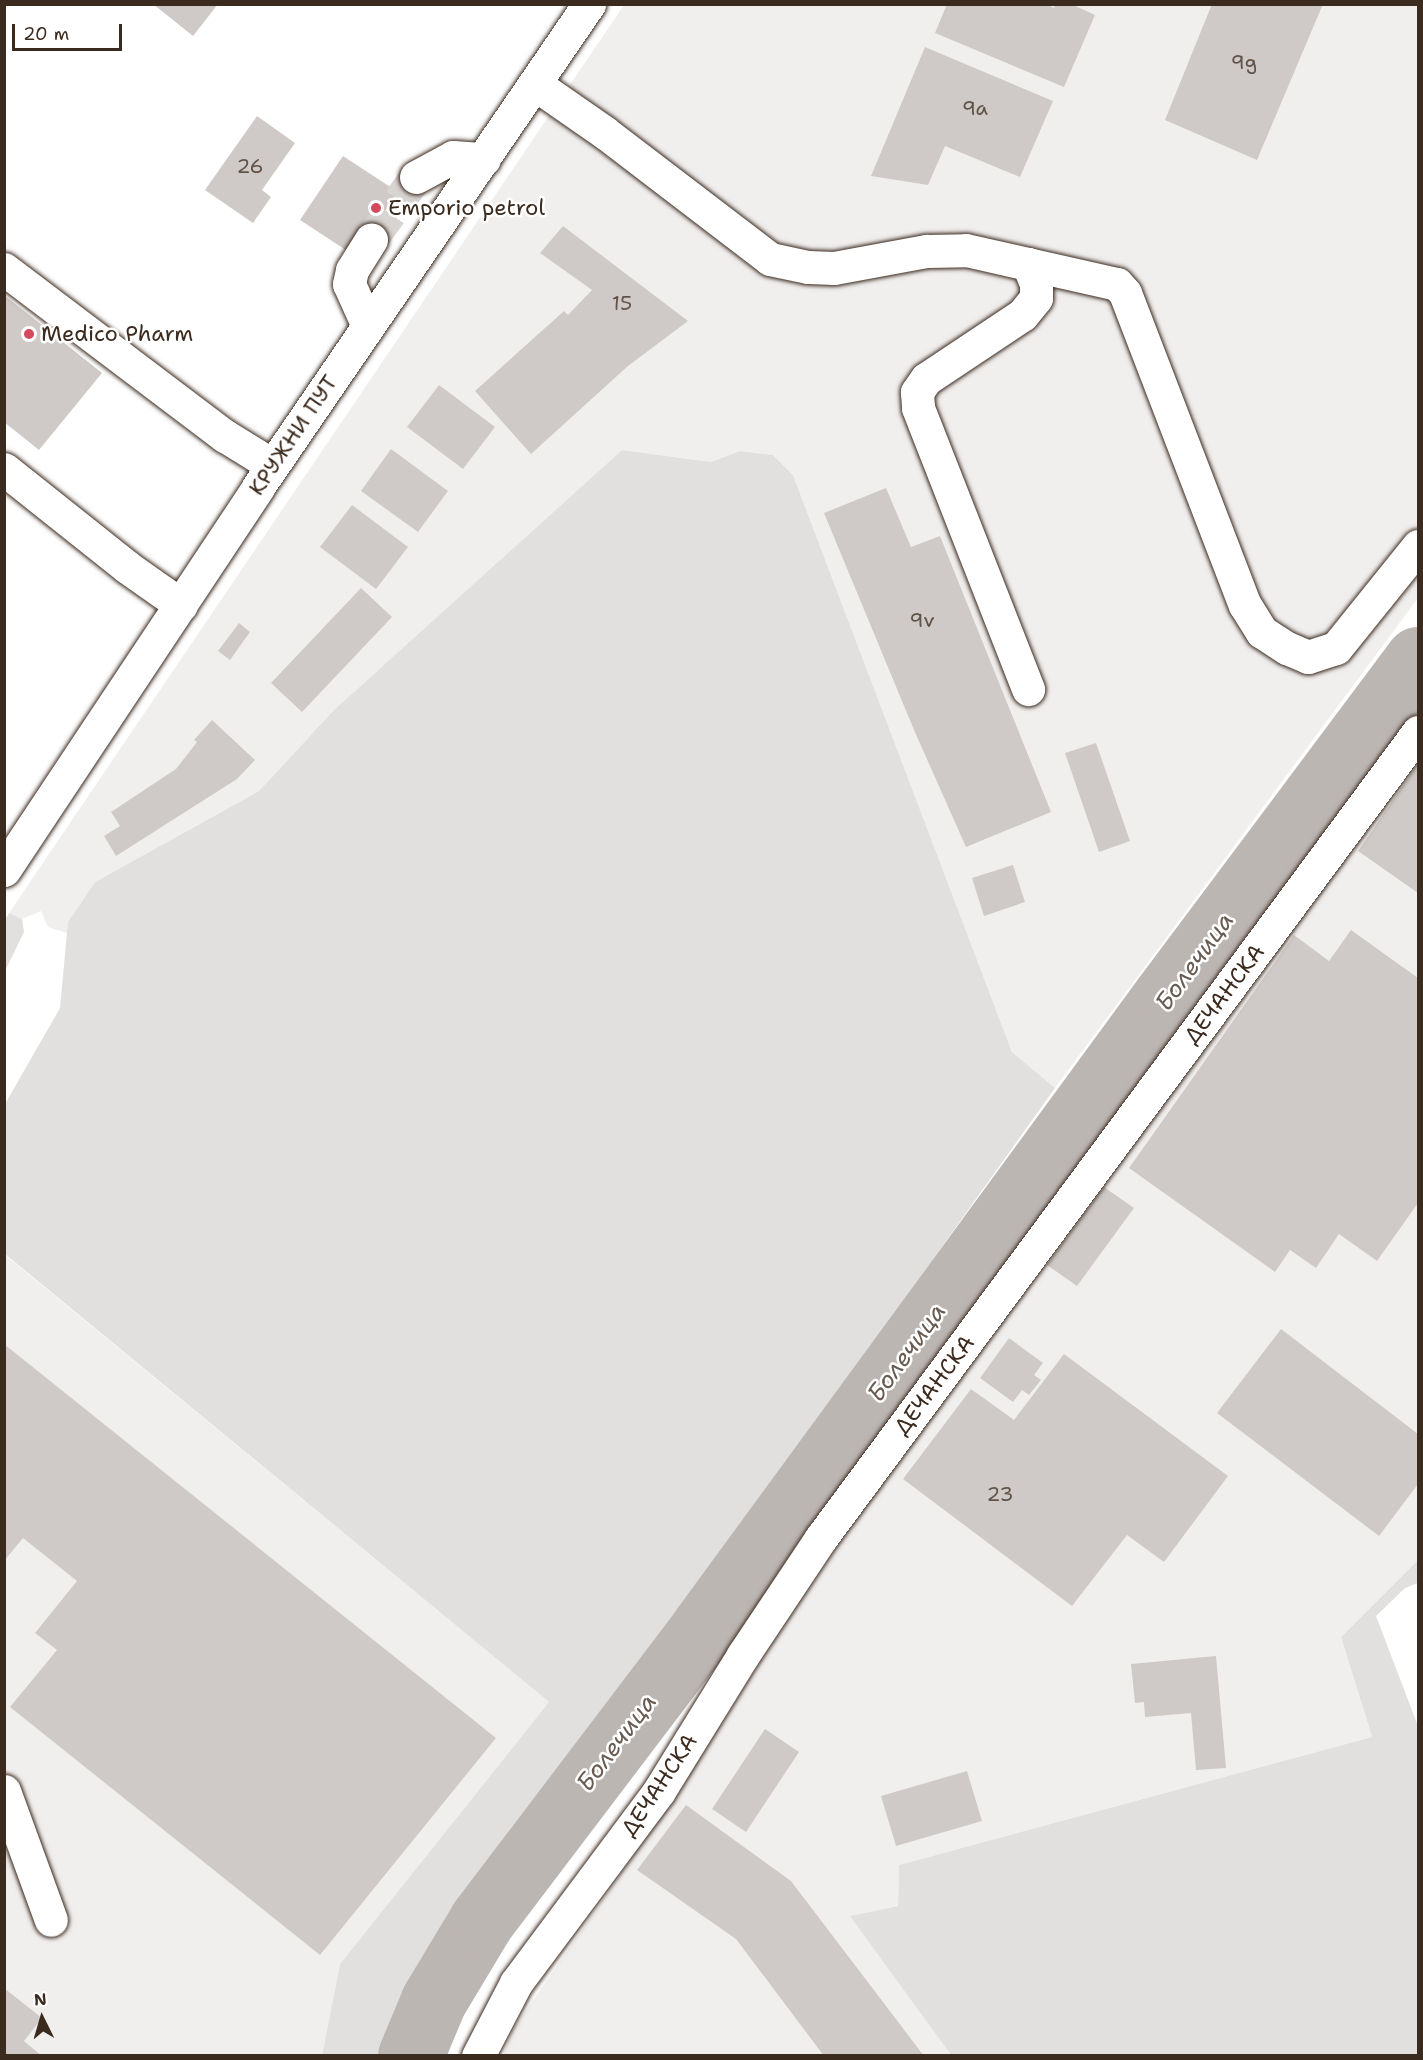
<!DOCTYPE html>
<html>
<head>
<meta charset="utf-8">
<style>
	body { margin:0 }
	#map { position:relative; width:1423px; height:2060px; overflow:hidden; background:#fff; font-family:"Shantell Sans",sans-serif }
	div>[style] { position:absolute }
	.built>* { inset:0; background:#f1efee }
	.green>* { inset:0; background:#e2e0de }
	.river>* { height:66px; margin:-33px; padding:0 33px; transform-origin:33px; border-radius:33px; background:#bcb6b3 }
	.building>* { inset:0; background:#cfcac7 }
	.minor-tunnel>* { height:33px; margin-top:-16.5px; transform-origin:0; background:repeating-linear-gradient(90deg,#d8d4d2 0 33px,transparent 0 49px) }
	.roads { filter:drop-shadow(0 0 2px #3b2a1e) drop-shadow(0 0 2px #3b2a1e) }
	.minor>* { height:33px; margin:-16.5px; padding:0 16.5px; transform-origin:16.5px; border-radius:16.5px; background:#fff }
	.major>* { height:33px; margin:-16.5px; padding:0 16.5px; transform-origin:16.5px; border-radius:16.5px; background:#fff }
	.dots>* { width:16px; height:16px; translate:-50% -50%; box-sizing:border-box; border:3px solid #fff; border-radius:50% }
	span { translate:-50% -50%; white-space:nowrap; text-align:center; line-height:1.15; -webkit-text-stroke:5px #fff; paint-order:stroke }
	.number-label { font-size:20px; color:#605248 }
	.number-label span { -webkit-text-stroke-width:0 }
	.poi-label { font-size:22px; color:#3b2a1e }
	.left { translate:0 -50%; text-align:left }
	.street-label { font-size:22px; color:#3b2a1e }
	.water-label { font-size:24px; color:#685b52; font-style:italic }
	.frame { position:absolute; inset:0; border:6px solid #3b2a1e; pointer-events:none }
	.north { position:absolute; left:12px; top:1988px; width:60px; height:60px; -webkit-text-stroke:4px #fff; paint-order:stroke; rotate:355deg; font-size:16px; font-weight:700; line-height:24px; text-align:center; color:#3b2a1e }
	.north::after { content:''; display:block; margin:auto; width:21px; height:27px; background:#3b2a1e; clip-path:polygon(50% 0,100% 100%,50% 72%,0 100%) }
	.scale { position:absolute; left:12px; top:24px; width:110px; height:27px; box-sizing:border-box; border:3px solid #3b2a1e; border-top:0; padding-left:8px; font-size:18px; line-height:21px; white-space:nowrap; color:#3b2a1e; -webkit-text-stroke:4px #fff; paint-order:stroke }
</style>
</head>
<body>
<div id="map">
	<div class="built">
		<i style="clip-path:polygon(624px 5px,1418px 5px,1418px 598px,1055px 1088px,1012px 1052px,793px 475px,773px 455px,740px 451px,711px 462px,622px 450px,334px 710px,259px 791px,95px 882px,68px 922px,67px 933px,48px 927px,41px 911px,22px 919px,9px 913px)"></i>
		<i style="clip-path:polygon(1418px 748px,1418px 1560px,1341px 1637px,1372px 1737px,899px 1865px,898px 1906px,851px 1916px,951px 2055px,503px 2056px,512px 2031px,683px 1784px,792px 1611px,864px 1508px)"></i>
		<i style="clip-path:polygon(4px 1254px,549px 1702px,340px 1964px,322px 2055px,5px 2055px)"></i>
	</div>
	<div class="green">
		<i style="clip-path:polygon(622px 450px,711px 462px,740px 451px,773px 455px,793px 475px,1012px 1052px,1055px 1088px,469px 1910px,419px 1984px,390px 2055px,322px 2055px,340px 1964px,549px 1702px,5px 1254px,5px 1104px,60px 1008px,68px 922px,95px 882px,259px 791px,334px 710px)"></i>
		<i style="clip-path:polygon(9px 913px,22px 919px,24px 932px,5px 971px,5px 920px)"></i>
		<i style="clip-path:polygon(1418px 1560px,1418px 1583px,1405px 1588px,1376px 1616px,1418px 1726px,1418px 2055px,951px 2055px,850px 1916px,898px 1906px,899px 1865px,1372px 1737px,1341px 1637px)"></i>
	</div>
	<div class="river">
		<i style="left:411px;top:2056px;width:60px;rotate:-67.3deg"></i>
		<i style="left:434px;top:2001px;width:93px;rotate:-59deg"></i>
		<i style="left:482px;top:1921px;width:368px;rotate:-52.8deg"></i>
		<i style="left:704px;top:1628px;width:782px;rotate:-53.79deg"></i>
		<i style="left:1166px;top:997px;width:421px;rotate:-53.2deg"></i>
	</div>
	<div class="building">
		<i style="clip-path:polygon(153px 4px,218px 4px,193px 36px)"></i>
		<i style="clip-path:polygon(947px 4px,1046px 4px,1054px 8px,1055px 4px,1071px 4px,1095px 15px,1064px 87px,935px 33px)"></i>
		<i style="clip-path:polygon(1212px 4px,1323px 4px,1257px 160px,1165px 120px)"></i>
		<i style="clip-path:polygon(925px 47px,1053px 101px,1020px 177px,945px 146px,928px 185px,871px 176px)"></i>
		<i style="clip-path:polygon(257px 116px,295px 143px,262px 190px,271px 197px,253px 223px,205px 190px)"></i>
		<i style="clip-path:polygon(343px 156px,398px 192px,355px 256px,300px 220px)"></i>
		<i style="clip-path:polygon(563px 226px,688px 321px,628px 366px,531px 454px,475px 391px,564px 311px,568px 315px,592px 290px,540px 253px)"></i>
		<i style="clip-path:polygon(4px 295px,102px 373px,39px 450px,4px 422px)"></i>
		<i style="clip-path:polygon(439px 385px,495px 427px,463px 469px,407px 427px)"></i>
		<i style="clip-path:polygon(391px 449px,448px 491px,418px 532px,361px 491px)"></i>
		<i style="clip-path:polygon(886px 488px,911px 547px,940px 536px,1051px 812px,966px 847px,914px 730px,824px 513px)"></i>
		<i style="clip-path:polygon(352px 505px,408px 547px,376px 589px,320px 547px)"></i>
		<i style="clip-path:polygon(361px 588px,392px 617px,302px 712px,271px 683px)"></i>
		<i style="clip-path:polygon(239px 623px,250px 632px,230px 660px,218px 651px)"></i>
		<i style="clip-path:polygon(212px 720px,255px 760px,237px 779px,116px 856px,104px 836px,120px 826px,111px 812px,176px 769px,197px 742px,194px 740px)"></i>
		<i style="clip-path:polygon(1096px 743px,1130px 841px,1099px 852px,1065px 753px)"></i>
		<i style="clip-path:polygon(1418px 764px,1418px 893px,1358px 851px)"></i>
		<i style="clip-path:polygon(1013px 865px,1025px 902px,984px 916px,972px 878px)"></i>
		<i style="clip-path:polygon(1351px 930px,1418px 978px,1418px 1203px,1377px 1261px,1339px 1234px,1316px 1268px,1290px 1250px,1275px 1272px,1129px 1168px,1294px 935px,1329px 961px)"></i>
		<i style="clip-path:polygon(1104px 1187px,1134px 1208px,1077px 1286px,1047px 1265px)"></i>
		<i style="clip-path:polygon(1281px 1329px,1418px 1434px,1418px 1484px,1379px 1536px,1217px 1413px)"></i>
		<i style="clip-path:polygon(1009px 1338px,1043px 1363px,1034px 1375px,1041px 1380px,1029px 1395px,1022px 1390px,1013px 1402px,980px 1378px)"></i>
		<i style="clip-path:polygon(4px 1344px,496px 1738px,320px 1955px,10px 1707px,57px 1650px,35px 1633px,77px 1581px,23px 1538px,4px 1561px)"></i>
		<i style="clip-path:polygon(1064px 1354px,1228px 1476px,1164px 1562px,1127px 1535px,1072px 1606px,903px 1479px,971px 1389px,1014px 1420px)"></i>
		<i style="clip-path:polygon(1216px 1656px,1226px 1768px,1196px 1770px,1191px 1713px,1145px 1717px,1144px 1702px,1135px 1703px,1131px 1664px)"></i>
		<i style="clip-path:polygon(765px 1729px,799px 1752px,746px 1832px,712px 1809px)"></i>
		<i style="clip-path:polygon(967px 1771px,982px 1821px,896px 1846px,881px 1796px)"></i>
		<i style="clip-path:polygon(686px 1805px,791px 1881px,924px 2056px,824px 2056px,736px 1939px,637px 1870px)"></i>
		<i style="clip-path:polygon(4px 1988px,42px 2018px,24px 2041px,42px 2056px,4px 2056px)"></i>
	</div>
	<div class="minor-tunnel">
		<i style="left:371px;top:240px;width:77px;rotate:-54.5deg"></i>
	</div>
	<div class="roads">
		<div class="minor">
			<i style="left:535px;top:84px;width:84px;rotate:34.8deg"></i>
			<i style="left:604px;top:132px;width:209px;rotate:37.4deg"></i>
			<i style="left:770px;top:259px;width:39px;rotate:12deg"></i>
			<i style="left:808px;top:267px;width:26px;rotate:2deg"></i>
			<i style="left:834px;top:268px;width:95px;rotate:-10.4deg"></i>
			<i style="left:927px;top:251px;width:39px;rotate:-1deg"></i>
			<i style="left:966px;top:250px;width:64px;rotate:12.7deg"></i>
			<i style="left:1028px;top:264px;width:22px;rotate:68deg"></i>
			<i style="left:1036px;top:284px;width:14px;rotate:90deg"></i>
			<i style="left:1036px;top:298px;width:22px;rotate:129deg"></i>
			<i style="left:1022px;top:315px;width:115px;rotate:146.3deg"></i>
			<i style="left:926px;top:379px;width:16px;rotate:125deg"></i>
			<i style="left:917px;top:392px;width:16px;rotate:86deg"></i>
			<i style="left:918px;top:408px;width:302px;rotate:68.6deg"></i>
			<i style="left:416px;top:177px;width:42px;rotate:-28.4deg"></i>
			<i style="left:453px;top:157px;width:31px;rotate:4deg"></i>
			<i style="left:1028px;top:264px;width:91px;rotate:12.7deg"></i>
			<i style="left:1117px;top:284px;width:12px;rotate:48deg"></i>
			<i style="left:1125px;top:293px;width:334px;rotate:69deg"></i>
			<i style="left:1245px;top:605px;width:32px;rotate:58deg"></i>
			<i style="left:1262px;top:632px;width:30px;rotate:33deg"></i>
			<i style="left:1287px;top:648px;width:23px;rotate:23deg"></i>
			<i style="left:1308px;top:657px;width:29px;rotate:-18deg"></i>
			<i style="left:1336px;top:648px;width:131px;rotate:-51.2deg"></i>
			<i style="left:4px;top:269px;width:277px;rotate:37.1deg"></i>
			<i style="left:225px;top:436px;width:55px;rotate:31.7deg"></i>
			<i style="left:368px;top:326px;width:46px;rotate:-114.3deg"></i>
			<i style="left:349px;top:284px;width:14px;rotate:-78deg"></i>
			<i style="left:352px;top:270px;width:36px;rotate:-58deg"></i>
			<i style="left:4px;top:469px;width:157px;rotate:38.5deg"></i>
			<i style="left:127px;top:567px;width:66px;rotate:35.1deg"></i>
			<i style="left:4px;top:1791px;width:137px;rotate:70deg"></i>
			<i style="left:478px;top:2056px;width:82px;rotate:-62.5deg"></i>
			<i style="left:516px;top:1983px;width:239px;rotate:-53.3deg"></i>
			<i style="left:659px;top:1791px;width:160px;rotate:-58.3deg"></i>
			<i style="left:743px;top:1655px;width:141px;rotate:-56.3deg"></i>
			<i style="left:821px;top:1538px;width:1003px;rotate:-53.47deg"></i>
		</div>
		<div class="major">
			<i style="left:4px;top:870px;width:460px;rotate:-56.4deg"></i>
			<i style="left:258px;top:487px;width:586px;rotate:-55.58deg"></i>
		</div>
	</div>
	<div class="dots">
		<i style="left:376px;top:208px;background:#d1495b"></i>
		<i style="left:29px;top:334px;background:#d1495b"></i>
	</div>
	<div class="number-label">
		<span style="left:1244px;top:62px">9g</span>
		<span style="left:975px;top:108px">9a</span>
		<span style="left:250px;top:166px">26</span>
		<span style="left:622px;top:303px">15</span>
		<span style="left:922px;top:620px">9v</span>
		<span style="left:1000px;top:1494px">23</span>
	</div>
	<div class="poi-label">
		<span class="left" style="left:388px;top:208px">Emporio petrol</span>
		<span class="left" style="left:41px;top:334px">Medico Pharm</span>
	</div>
	<div class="street-label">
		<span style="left:293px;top:435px;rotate:-56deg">КРУЖНИ ПУТ</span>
		<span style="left:1224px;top:994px;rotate:-53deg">ДЕЧАНСКА</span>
		<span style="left:934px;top:1385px;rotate:-53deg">ДЕЧАНСКА</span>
		<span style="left:659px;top:1785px;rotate:-56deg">ДЕЧАНСКА</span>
	</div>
	<div class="water-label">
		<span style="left:1195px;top:962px;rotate:-54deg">Болечица</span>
		<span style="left:907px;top:1353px;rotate:-54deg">Болечица</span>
		<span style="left:617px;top:1743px;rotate:-53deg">Болечица</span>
	</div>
	<div class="frame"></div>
	<div class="north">N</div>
	<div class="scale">20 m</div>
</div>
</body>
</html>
